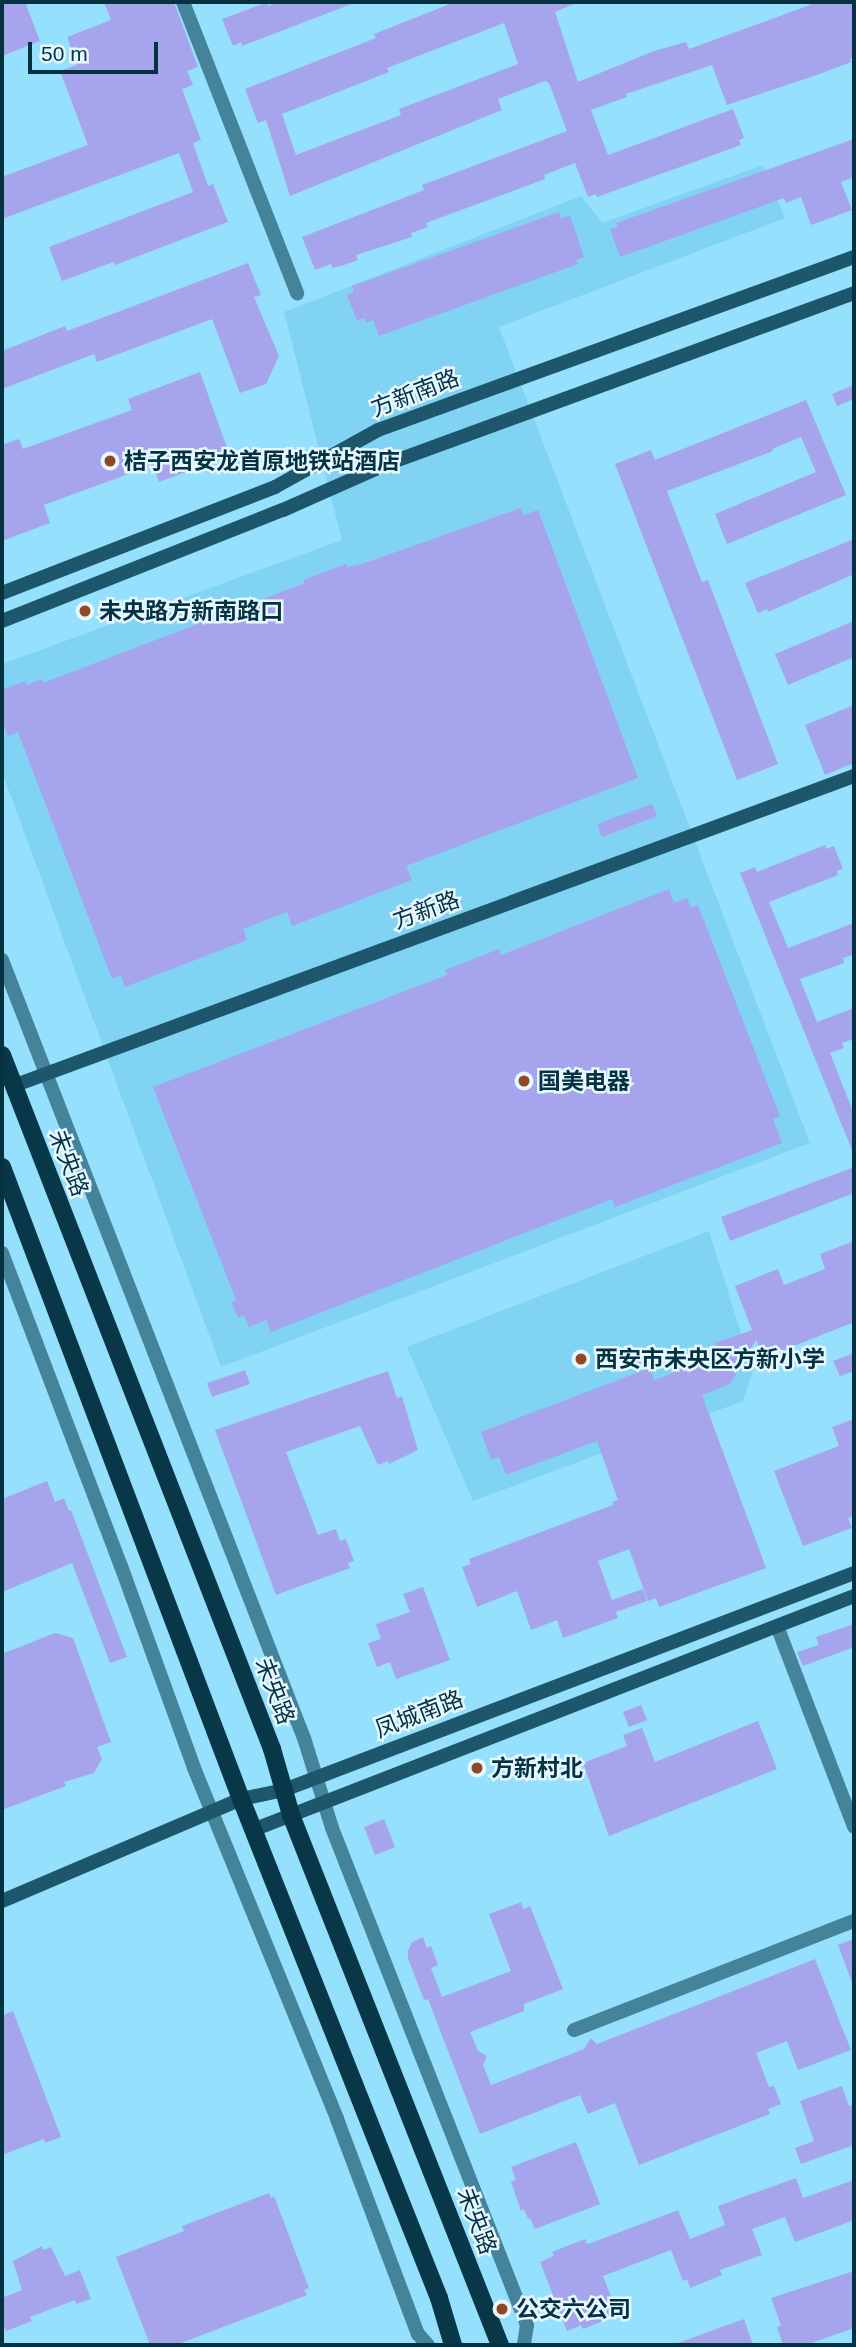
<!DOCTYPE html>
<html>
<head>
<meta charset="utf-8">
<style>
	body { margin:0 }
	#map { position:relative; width:856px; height:2347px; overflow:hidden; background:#95e0fd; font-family:Arial,"Noto Sans SC",sans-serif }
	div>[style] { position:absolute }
	.built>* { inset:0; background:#80d3f2 }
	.building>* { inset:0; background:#a6a4ec }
	.street>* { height:14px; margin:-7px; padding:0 7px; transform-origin:7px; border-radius:7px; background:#44839a }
	.secondary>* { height:14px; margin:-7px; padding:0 7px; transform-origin:7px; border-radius:7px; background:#1e576b }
	.primary>* { height:18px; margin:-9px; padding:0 9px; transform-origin:9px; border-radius:9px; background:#083848 }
	.dots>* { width:19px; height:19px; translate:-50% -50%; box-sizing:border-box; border:4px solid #e6f7ff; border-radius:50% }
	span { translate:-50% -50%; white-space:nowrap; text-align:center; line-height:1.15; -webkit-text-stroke:5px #e6f7ff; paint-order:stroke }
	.street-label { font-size:23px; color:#053241 }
	.poi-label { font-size:23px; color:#053241; font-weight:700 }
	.left { translate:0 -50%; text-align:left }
	.frame { position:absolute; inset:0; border:4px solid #053241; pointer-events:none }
	.scale { position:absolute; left:28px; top:42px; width:130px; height:32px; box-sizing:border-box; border:4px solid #053241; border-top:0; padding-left:9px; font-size:21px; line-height:24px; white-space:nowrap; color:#053241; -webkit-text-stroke:5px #e6f7ff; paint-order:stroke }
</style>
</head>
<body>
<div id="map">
	<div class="built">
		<i style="clip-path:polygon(763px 165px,785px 218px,499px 327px,810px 1143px,221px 1367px,2px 772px,2px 664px,342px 540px,284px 312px,581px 196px,602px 223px)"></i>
		<i style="clip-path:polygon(709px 1231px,753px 1371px,743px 1401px,473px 1501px,407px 1347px)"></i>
	</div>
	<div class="building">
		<i style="clip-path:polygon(2px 2px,25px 2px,40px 41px,2px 56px)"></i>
		<i style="clip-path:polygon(104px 2px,174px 2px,198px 67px,187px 71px,193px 85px,182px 89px,201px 140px,193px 143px,208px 186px,213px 184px,228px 222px,115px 265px,113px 262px,62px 281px,49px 247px,193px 192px,179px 153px,2px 219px,2px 177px,88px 145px,60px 71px,77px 65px,67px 37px,111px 20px)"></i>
		<i style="clip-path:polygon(267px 2px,268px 6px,279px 2px,354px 3px,242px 46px,241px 42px,233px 46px,222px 19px)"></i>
		<i style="clip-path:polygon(evenodd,455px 2px,579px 2px,555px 12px,578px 82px,654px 51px,686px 42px,689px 49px,818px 2px,854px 2px,854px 57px,850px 59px,851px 62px,814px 76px,727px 105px,712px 65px,626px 94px,627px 97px,591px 110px,608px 155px,733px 109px,744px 138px,739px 140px,741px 145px,597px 197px,596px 194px,588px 197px,575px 163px,544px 175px,545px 179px,426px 223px,428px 227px,411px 233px,412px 237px,356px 255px,358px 260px,344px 265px,332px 268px,331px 264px,315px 270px,302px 237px,424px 190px,422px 185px,567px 131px,549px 83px,545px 81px,498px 99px,502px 110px,290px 196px,266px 120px,258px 123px,245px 89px,376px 38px,374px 34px,455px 2px,504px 23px,518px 64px,399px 109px,401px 115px,296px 155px,282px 114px,389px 72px,387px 68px,504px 23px)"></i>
		<i style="clip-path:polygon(854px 139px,854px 177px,841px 182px,852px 210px,811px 225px,801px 197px,786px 203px,784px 198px,620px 257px,610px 229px,618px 226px,616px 223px)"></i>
		<i style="clip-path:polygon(559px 212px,561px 219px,570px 215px,584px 257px,576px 260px,578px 264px,379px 336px,373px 320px,366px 323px,364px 318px,357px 321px,347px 295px,354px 292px,352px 286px)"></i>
		<i style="clip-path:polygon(248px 263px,261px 295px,254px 297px,279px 356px,266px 384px,240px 393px,212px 319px,97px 362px,94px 354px,2px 389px,2px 351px,65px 326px,67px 331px)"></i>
		<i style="clip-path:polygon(200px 372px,230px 456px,159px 482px,153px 465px,44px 505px,50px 523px,2px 541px,2px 445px,19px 439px,23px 449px,132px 410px,128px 399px)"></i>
		<i style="clip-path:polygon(854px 385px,854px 399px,837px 406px,832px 394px)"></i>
		<i style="clip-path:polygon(806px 400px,846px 495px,727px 544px,715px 514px,816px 472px,801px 437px,772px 449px,773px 451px,667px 491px,702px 582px,708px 580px,778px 764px,737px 780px,615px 464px,651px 450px,655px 460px)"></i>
		<i style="clip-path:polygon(521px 508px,524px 515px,538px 510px,638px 778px,406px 866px,412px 880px,292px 926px,287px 912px,243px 929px,247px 940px,125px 987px,121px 975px,112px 979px,18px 732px,8px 736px,2px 721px,2px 690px,25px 681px,27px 685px,41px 679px,43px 683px,305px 583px,303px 580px,346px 564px,347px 567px,362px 564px)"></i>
		<i style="clip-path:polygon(854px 539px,854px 574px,768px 612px,767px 609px,758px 613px,745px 583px)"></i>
		<i style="clip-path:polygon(854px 621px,854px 657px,788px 685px,775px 654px)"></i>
		<i style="clip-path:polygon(854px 705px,854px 763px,825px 775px,805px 725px)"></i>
		<i style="clip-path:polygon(652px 804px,657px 816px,602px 837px,597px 824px)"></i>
		<i style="clip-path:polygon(825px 845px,826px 849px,834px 846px,843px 869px,837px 871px,838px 875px,769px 902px,788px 948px,854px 923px,854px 954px,843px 958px,844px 963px,800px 979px,817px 1022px,854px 1008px,854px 1039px,842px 1043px,844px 1048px,830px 1053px,854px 1114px,854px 1155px,740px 873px,755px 867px,757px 872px)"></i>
		<i style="clip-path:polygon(669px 889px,674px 903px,687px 898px,691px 908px,698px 905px,780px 1116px,773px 1119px,782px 1143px,615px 1207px,612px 1199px,271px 1332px,266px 1320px,249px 1327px,244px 1315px,238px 1318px,231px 1302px,236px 1300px,153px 1087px,447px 975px,445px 970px,499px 949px,501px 955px)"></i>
		<i style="clip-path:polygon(854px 1167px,854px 1193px,730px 1241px,721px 1217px)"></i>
		<i style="clip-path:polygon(854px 1241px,854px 1322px,764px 1358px,756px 1340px,730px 1384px,702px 1395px,766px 1568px,659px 1607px,656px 1598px,648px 1601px,629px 1549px,598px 1561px,612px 1600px,643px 1589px,647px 1601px,616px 1612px,618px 1618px,563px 1638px,557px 1620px,531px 1630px,517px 1591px,477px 1607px,462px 1567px,471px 1564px,469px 1559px,613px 1505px,612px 1502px,618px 1500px,597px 1441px,506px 1475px,499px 1457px,491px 1460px,481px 1432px,650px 1368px,654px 1380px,720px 1355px,715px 1343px,752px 1330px,735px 1286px,778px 1269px,784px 1285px,825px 1269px,820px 1254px)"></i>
		<i style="clip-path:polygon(854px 1353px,854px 1371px,840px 1376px,833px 1361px)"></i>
		<i style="clip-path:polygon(245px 1370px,250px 1384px,212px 1397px,207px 1383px)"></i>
		<i style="clip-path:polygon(388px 1371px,397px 1398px,402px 1396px,418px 1450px,389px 1464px,388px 1461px,378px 1465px,360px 1426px,286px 1452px,318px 1535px,336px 1529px,340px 1541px,346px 1539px,354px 1561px,348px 1563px,350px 1568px,276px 1595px,215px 1430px)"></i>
		<i style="clip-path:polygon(854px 1419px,854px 1515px,848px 1518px,852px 1528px,803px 1546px,774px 1471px,839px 1446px,832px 1427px)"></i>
		<i style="clip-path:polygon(47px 1481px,55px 1502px,64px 1498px,69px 1511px,71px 1510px,127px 1657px,110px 1663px,72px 1563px,2px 1592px,2px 1499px)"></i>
		<i style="clip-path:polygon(423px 1587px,450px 1660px,396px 1679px,390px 1662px,377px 1667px,368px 1643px,381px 1639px,376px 1624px,410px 1612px,403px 1594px)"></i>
		<i style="clip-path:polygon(854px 1624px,854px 1647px,803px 1666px,797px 1652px,819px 1645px,816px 1637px)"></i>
		<i style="clip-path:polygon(55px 1633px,73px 1638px,111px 1742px,97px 1747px,102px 1759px,94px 1773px,64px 1782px,66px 1786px,2px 1810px,2px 1654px)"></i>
		<i style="clip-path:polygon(641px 1705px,647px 1720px,629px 1727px,623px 1712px)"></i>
		<i style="clip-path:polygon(758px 1721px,777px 1769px,609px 1836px,583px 1763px,627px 1746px,623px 1735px,642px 1728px,655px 1762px)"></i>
		<i style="clip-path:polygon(384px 1819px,395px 1847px,375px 1855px,364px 1827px)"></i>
		<i style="clip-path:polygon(521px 1902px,523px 1909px,530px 1906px,563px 1989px,524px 2004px,524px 2011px,470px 2032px,478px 2051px,487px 2056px,483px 2065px,491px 2085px,584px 2049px,591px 2038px,597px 2044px,815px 1959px,851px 2050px,798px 2070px,787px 2041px,756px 2053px,769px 2087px,774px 2086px,781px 2104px,768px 2109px,770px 2114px,639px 2165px,615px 2103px,588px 2114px,580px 2095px,480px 2134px,428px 1999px,424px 2000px,408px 1958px,408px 1951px,412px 1942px,423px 1937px,427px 1948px,431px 1946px,438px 1965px,431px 1968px,442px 1997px,511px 1971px,489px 1914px)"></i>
		<i style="clip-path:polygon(854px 1939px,854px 1984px,853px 1985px,838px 1945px)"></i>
		<i style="clip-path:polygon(13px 2011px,61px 2137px,45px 2143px,44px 2139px,2px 2155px,2px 2016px)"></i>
		<i style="clip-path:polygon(842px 2086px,849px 2106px,854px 2104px,854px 2145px,801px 2164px,795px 2148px,814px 2141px,800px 2101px)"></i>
		<i style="clip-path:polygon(576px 2142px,600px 2204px,535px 2229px,530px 2218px,528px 2219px,524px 2209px,521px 2211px,511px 2182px,516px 2180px,511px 2167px)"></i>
		<i style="clip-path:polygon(796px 2178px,803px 2198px,854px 2180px,854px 2220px,795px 2242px,785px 2217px,752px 2229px,762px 2255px,720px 2270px,722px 2275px,690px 2288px,687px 2279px,683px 2281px,671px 2250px,603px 2276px,617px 2311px,614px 2312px,615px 2316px,583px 2329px,581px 2325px,567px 2331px,540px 2262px,554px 2256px,552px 2252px,585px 2239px,587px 2244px,591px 2243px,678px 2210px,690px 2239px,725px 2225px,718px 2206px)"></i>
		<i style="clip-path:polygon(269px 2193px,271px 2198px,274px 2196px,309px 2288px,304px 2290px,307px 2295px,176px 2345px,150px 2345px,116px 2257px,184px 2231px,182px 2226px)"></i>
		<i style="clip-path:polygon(42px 2246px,43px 2250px,51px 2247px,65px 2276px,80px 2270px,91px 2299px,76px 2304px,75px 2300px,30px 2317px,32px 2321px,6px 2331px,2px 2322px,2px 2298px,22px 2290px,13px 2261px)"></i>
		<i style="clip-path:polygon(854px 2271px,854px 2328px,806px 2345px,783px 2345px,777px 2327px,781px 2325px,771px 2298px)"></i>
		<i style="clip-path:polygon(744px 2319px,753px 2345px,675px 2345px,675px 2344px)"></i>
	</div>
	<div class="street">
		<i style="left:183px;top:2px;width:313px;rotate:68.6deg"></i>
		<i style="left:2px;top:960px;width:835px;rotate:68.79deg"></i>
		<i style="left:304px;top:1738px;width:94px;rotate:72.7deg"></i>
		<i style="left:332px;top:1828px;width:534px;rotate:68.58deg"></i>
		<i style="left:527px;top:2325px;width:20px;rotate:99deg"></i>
		<i style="left:2px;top:1253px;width:335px;rotate:69.2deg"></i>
		<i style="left:121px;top:1566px;width:215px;rotate:70.1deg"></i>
		<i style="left:194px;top:1768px;width:379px;rotate:67.8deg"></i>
		<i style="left:337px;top:2119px;width:230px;rotate:69.4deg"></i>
		<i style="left:418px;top:2334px;width:15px;rotate:48deg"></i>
		<i style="left:777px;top:1626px;width:215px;rotate:69deg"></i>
		<i style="left:574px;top:2030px;width:300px;rotate:-21.3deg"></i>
	</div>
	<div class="secondary">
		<i style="left:2px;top:593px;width:293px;rotate:-21.2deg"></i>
		<i style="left:275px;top:487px;width:118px;rotate:-29deg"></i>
		<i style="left:378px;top:430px;width:506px;rotate:-19.97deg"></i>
		<i style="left:2px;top:621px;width:302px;rotate:-21.6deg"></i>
		<i style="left:283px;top:510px;width:114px;rotate:-23.9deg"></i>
		<i style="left:387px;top:464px;width:497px;rotate:-20.1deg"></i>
		<i style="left:13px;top:1086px;width:896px;rotate:-20.23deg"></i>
		<i style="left:253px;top:1830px;width:645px;rotate:-21.27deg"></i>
		<i style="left:2px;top:1901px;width:260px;rotate:-23.1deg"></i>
		<i style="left:241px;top:1799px;width:44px;rotate:-11.8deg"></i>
		<i style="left:284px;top:1790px;width:610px;rotate:-20.84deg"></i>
	</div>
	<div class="primary">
		<i style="left:2px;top:1055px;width:745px;rotate:68.74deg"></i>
		<i style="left:272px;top:1749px;width:69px;rotate:73.9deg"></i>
		<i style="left:291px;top:1815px;width:570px;rotate:68.48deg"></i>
		<i style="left:2px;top:1167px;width:676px;rotate:69.29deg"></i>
		<i style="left:241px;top:1799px;width:537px;rotate:68.36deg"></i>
		<i style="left:439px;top:2298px;width:49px;rotate:73.4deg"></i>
	</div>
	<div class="dots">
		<i style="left:110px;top:461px;background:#8f4724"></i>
		<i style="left:85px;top:611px;background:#8f4724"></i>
		<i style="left:524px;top:1081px;background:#8f4724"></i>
		<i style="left:581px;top:1359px;background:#8f4724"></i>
		<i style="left:477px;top:1768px;background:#8f4724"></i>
		<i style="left:502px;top:2309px;background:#8f4724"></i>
	</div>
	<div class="street-label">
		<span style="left:415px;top:393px;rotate:-21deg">方新南路</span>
		<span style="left:426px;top:910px;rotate:-20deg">方新路</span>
		<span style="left:69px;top:1163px;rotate:69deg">未央路</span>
		<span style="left:275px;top:1691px;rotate:69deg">未央路</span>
		<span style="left:419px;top:1714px;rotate:-21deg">凤城南路</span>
		<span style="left:477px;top:2221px;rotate:69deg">未央路</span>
	</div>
	<div class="poi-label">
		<span class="left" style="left:124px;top:461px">桔子西安龙首原地铁站酒店</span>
		<span class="left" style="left:99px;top:611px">未央路方新南路口</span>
		<span class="left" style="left:538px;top:1081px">国美电器</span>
		<span class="left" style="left:595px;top:1359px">西安市未央区方新小学</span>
		<span class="left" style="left:491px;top:1768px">方新村北</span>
		<span class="left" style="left:516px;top:2309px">公交六公司</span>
	</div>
	<div class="frame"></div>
	<div class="scale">50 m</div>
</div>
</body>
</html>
